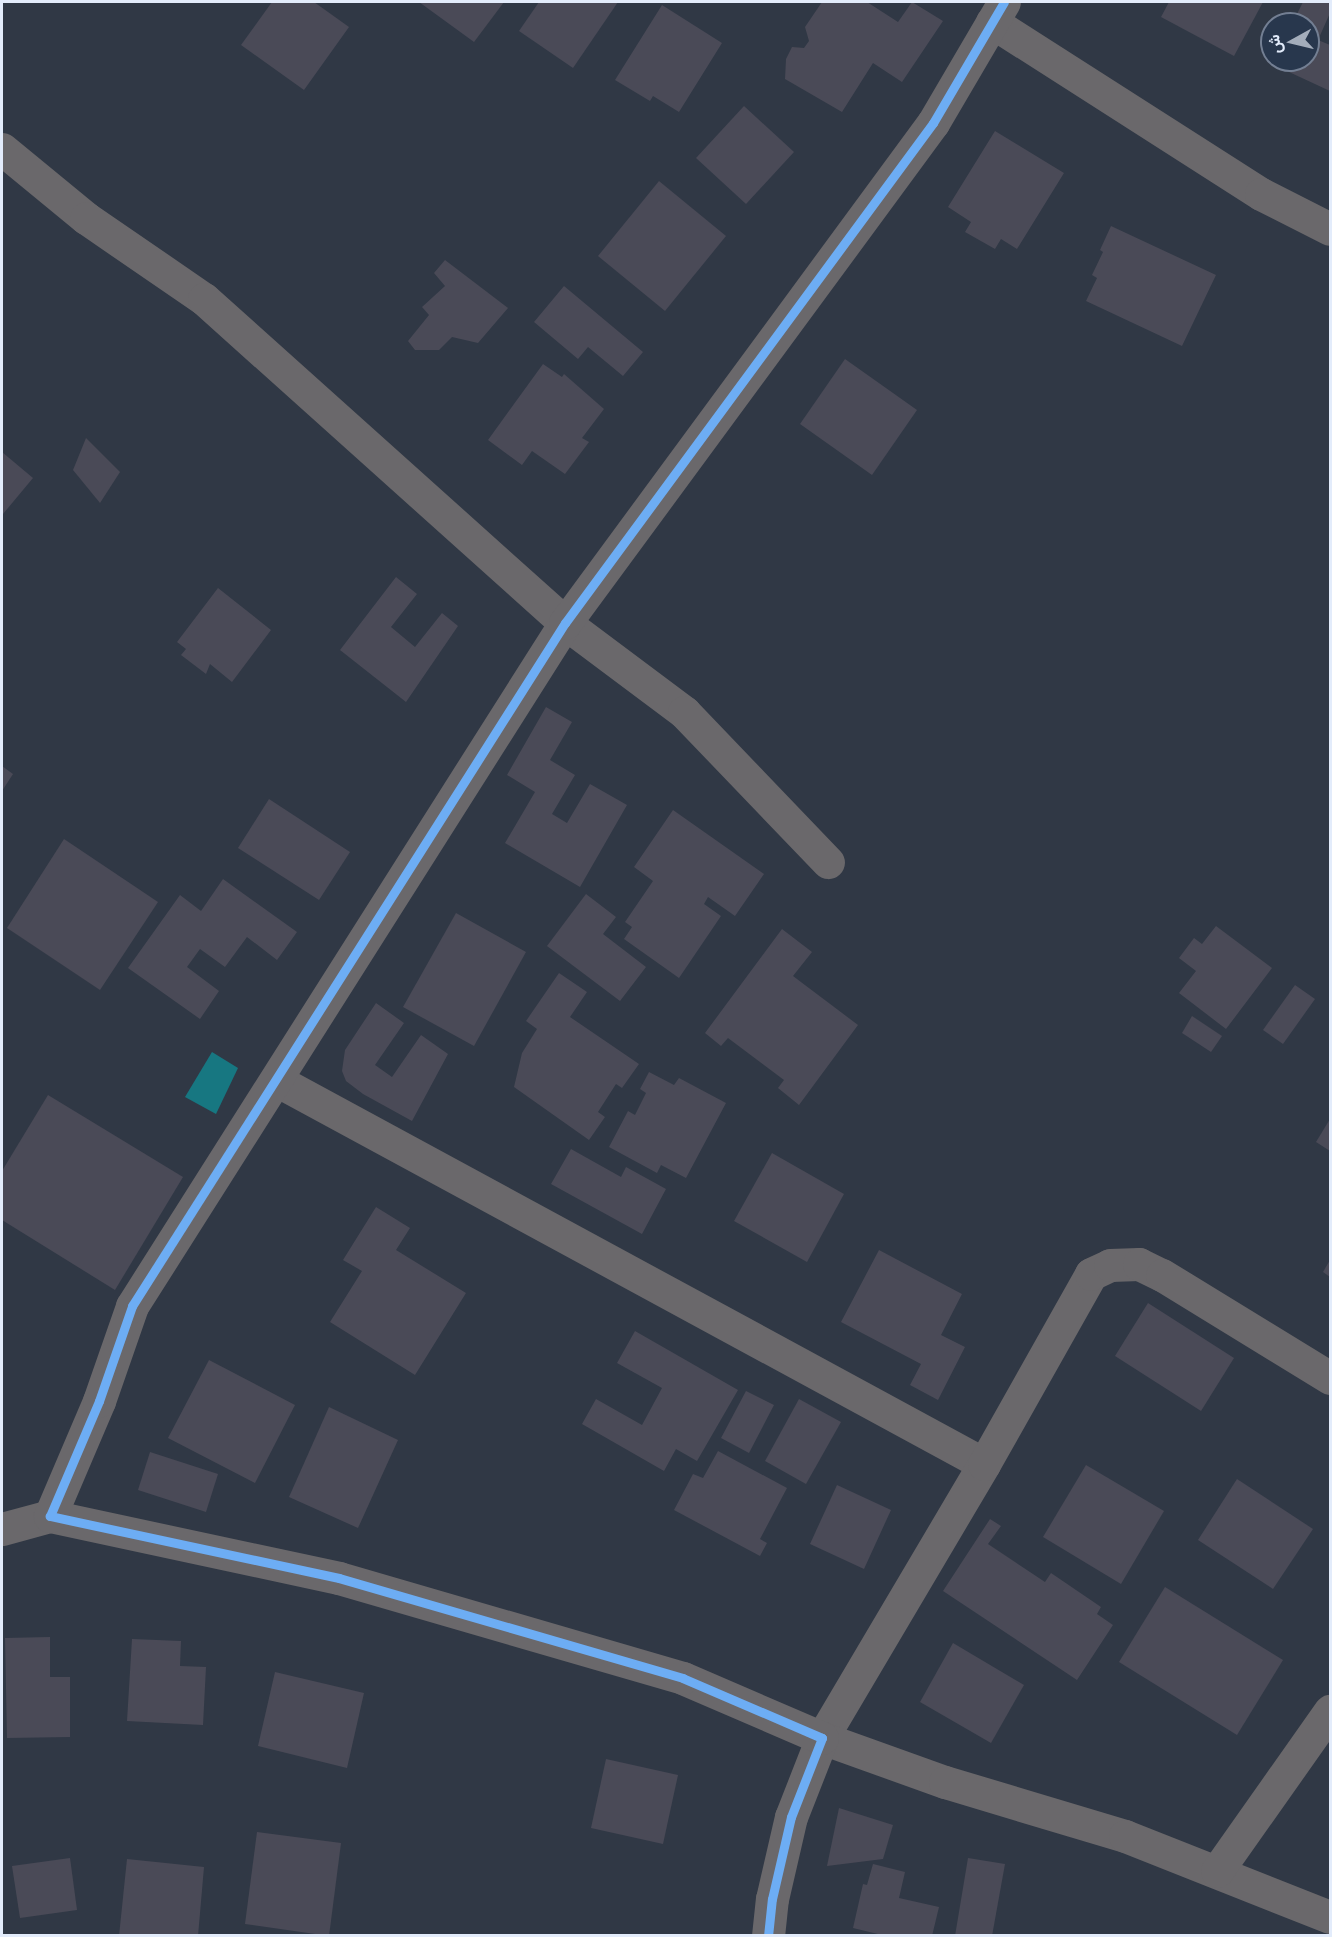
<!DOCTYPE html>
<html>
<head>
<meta charset="utf-8">
<style>
	body { margin:0 }
	#map { position:relative; width:1332px; height:1937px; overflow:hidden; background:#303845; font-family:Lato,Vazirmatn,sans-serif }
	div>[style] { position:absolute }
	.water>* { inset:0; background:#177781 }
	.building>* { inset:0; background:#4a4a57 }
	.minor>* { height:33px; margin:-16.5px; padding:0 16.5px; transform-origin:16.5px; border-radius:16.5px; background:#6a686b }
	.cycleway>* { height:9px; margin:-4.5px; padding:0 4.5px; transform-origin:4.5px; border-radius:4.5px; background:#6dadf4 }
	span { translate:-50% -50%; white-space:nowrap; text-align:center; line-height:1.15; -webkit-text-stroke:4.5px #28374d; paint-order:stroke }
	.frame { position:absolute; inset:0; border:3px solid #e3ecfb; pointer-events:none }
	.north { position:absolute; left:1260px; top:12px; width:60px; height:60px; box-sizing:border-box; background:#28374d; border:2px solid #737f93; border-radius:50%; rotate:262deg; font-size:16px; font-weight:700; line-height:24px; text-align:center; color:#e3ecfb }
	.north::after { content:''; display:block; margin:auto; width:21px; height:27px; background:#a4adbb; clip-path:polygon(50% 0,100% 100%,50% 72%,0 100%) }
</style>
</head>
<body>
<div id="map">
	<div class="water">
		<i style="clip-path:polygon(212px 1052px,238px 1068px,216px 1114px,185px 1097px)"></i>
	</div>
	<div class="building">
		<i style="clip-path:polygon(272px 2px,314px 2px,349px 27px,304px 90px,241px 45px)"></i>
		<i style="clip-path:polygon(419px 2px,504px 2px,474px 42px)"></i>
		<i style="clip-path:polygon(539px 2px,618px 2px,573px 68px,519px 31px)"></i>
		<i style="clip-path:polygon(822px 2px,867px 2px,898px 22px,912px 2px,943px 21px,902px 82px,873px 63px,842px 112px,785px 79px,786px 59px,792px 47px,804px 48px,809px 41px,805px 27px)"></i>
		<i style="clip-path:polygon(1169px 2px,1263px 2px,1234px 56px,1161px 17px)"></i>
		<i style="clip-path:polygon(1303px 2px,1330px 2px,1330px 13px,1318px 40px,1330px 45px,1330px 91px,1274px 65px,1276px 60px,1308px 60px,1308px 24px,1292px 24px)"></i>
		<i style="clip-path:polygon(662px 5px,722px 43px,679px 112px,653px 96px,650px 101px,615px 80px)"></i>
		<i style="clip-path:polygon(744px 106px,794px 152px,746px 204px,696px 158px)"></i>
		<i style="clip-path:polygon(995px 131px,1064px 173px,1017px 249px,1001px 239px,995px 249px,965px 232px,971px 222px,948px 207px)"></i>
		<i style="clip-path:polygon(659px 181px,726px 236px,665px 311px,598px 256px)"></i>
		<i style="clip-path:polygon(1111px 226px,1216px 275px,1182px 346px,1086px 301px,1097px 278px,1092px 275px,1103px 252px,1100px 250px)"></i>
		<i style="clip-path:polygon(445px 260px,508px 308px,478px 343px,452px 337px,439px 350px,415px 350px,408px 341px,429px 315px,422px 307px,445px 286px,434px 273px)"></i>
		<i style="clip-path:polygon(564px 286px,643px 352px,623px 376px,588px 347px,578px 359px,534px 322px)"></i>
		<i style="clip-path:polygon(845px 359px,917px 410px,872px 475px,800px 424px)"></i>
		<i style="clip-path:polygon(543px 364px,562px 377px,564px 374px,604px 409px,582px 438px,589px 442px,565px 474px,532px 451px,522px 465px,488px 440px)"></i>
		<i style="clip-path:polygon(86px 438px,120px 472px,100px 503px,73px 470px)"></i>
		<i style="clip-path:polygon(2px 452px,33px 478px,3px 514px,2px 513px)"></i>
		<i style="clip-path:polygon(396px 577px,417px 594px,391px 627px,415px 647px,442px 613px,458px 626px,406px 702px,340px 650px)"></i>
		<i style="clip-path:polygon(218px 588px,271px 630px,232px 682px,210px 664px,206px 674px,181px 655px,186px 649px,177px 642px)"></i>
		<i style="clip-path:polygon(546px 707px,572px 722px,550px 760px,575px 775px,552px 814px,567px 823px,590px 784px,627px 805px,580px 887px,505px 843px,535px 792px,507px 775px)"></i>
		<i style="clip-path:polygon(2px 766px,13px 774px,2px 791px)"></i>
		<i style="clip-path:polygon(269px 799px,350px 852px,319px 900px,238px 848px)"></i>
		<i style="clip-path:polygon(673px 810px,764px 874px,735px 916px,708px 897px,704px 904px,721px 916px,679px 978px,624px 939px,632px 927px,625px 922px,653px 881px,634px 867px)"></i>
		<i style="clip-path:polygon(64px 839px,158px 902px,100px 990px,7px 928px)"></i>
		<i style="clip-path:polygon(223px 879px,297px 932px,277px 960px,247px 937px,225px 967px,200px 949px,187px 967px,219px 991px,200px 1019px,128px 968px,180px 895px,201px 911px)"></i>
		<i style="clip-path:polygon(586px 894px,616px 917px,603px 934px,646px 967px,620px 1001px,547px 946px)"></i>
		<i style="clip-path:polygon(456px 913px,526px 952px,474px 1046px,403px 1007px)"></i>
		<i style="clip-path:polygon(1216px 926px,1272px 968px,1226px 1029px,1179px 993px,1196px 971px,1179px 958px,1194px 938px,1202px 944px)"></i>
		<i style="clip-path:polygon(782px 929px,812px 952px,793px 976px,858px 1025px,799px 1105px,778px 1088px,784px 1080px,728px 1038px,721px 1046px,705px 1033px)"></i>
		<i style="clip-path:polygon(559px 973px,587px 992px,570px 1017px,639px 1064px,622px 1088px,616px 1084px,598px 1112px,605px 1117px,589px 1140px,514px 1087px,522px 1053px,537px 1029px,526px 1021px)"></i>
		<i style="clip-path:polygon(1295px 985px,1315px 999px,1283px 1044px,1263px 1030px)"></i>
		<i style="clip-path:polygon(376px 1003px,404px 1023px,375px 1065px,392px 1077px,421px 1035px,448px 1054px,412px 1121px,363px 1094px,346px 1081px,342px 1071px,345px 1050px)"></i>
		<i style="clip-path:polygon(1192px 1016px,1222px 1036px,1211px 1052px,1182px 1033px)"></i>
		<i style="clip-path:polygon(649px 1072px,674px 1085px,679px 1078px,726px 1103px,686px 1178px,661px 1165px,657px 1173px,609px 1147px,628px 1111px,635px 1115px,646px 1093px,640px 1089px)"></i>
		<i style="clip-path:polygon(48px 1095px,183px 1177px,115px 1290px,2px 1220px,2px 1171px)"></i>
		<i style="clip-path:polygon(1330px 1119px,1330px 1151px,1316px 1142px)"></i>
		<i style="clip-path:polygon(571px 1149px,621px 1177px,626px 1167px,666px 1189px,642px 1234px,551px 1184px)"></i>
		<i style="clip-path:polygon(772px 1153px,844px 1194px,807px 1262px,734px 1221px)"></i>
		<i style="clip-path:polygon(376px 1207px,410px 1228px,396px 1250px,466px 1293px,415px 1375px,330px 1322px,362px 1271px,343px 1260px)"></i>
		<i style="clip-path:polygon(879px 1250px,962px 1294px,941px 1335px,965px 1347px,938px 1400px,910px 1385px,921px 1364px,841px 1322px)"></i>
		<i style="clip-path:polygon(1330px 1260px,1330px 1277px,1323px 1272px)"></i>
		<i style="clip-path:polygon(1148px 1303px,1234px 1358px,1201px 1411px,1115px 1356px)"></i>
		<i style="clip-path:polygon(635px 1331px,738px 1390px,697px 1461px,676px 1449px,664px 1471px,582px 1424px,596px 1399px,642px 1425px,662px 1388px,617px 1363px)"></i>
		<i style="clip-path:polygon(209px 1360px,295px 1405px,255px 1483px,168px 1438px)"></i>
		<i style="clip-path:polygon(746px 1391px,774px 1405px,749px 1453px,721px 1438px)"></i>
		<i style="clip-path:polygon(799px 1399px,841px 1422px,806px 1484px,765px 1461px)"></i>
		<i style="clip-path:polygon(329px 1407px,398px 1440px,358px 1528px,289px 1497px)"></i>
		<i style="clip-path:polygon(718px 1451px,787px 1488px,760px 1539px,767px 1543px,760px 1556px,674px 1510px,693px 1474px,703px 1478px)"></i>
		<i style="clip-path:polygon(150px 1452px,218px 1474px,206px 1512px,138px 1490px)"></i>
		<i style="clip-path:polygon(1086px 1465px,1164px 1511px,1121px 1584px,1043px 1537px)"></i>
		<i style="clip-path:polygon(1237px 1479px,1313px 1529px,1273px 1589px,1198px 1540px)"></i>
		<i style="clip-path:polygon(837px 1485px,891px 1510px,864px 1569px,810px 1544px)"></i>
		<i style="clip-path:polygon(990px 1519px,1001px 1526px,988px 1544px,1045px 1582px,1051px 1573px,1101px 1607px,1097px 1614px,1113px 1625px,1077px 1680px,943px 1591px)"></i>
		<i style="clip-path:polygon(1165px 1587px,1283px 1660px,1237px 1735px,1119px 1662px)"></i>
		<i style="clip-path:polygon(50px 1637px,50px 1677px,70px 1677px,70px 1737px,7px 1738px,5px 1638px)"></i>
		<i style="clip-path:polygon(132px 1639px,181px 1641px,180px 1666px,206px 1667px,203px 1725px,127px 1721px)"></i>
		<i style="clip-path:polygon(953px 1643px,1024px 1685px,991px 1743px,920px 1702px)"></i>
		<i style="clip-path:polygon(275px 1672px,364px 1693px,347px 1768px,258px 1746px)"></i>
		<i style="clip-path:polygon(606px 1759px,678px 1775px,663px 1844px,591px 1828px)"></i>
		<i style="clip-path:polygon(839px 1808px,893px 1825px,883px 1859px,827px 1866px)"></i>
		<i style="clip-path:polygon(257px 1832px,341px 1843px,329px 1936px,245px 1924px)"></i>
		<i style="clip-path:polygon(70px 1858px,77px 1910px,20px 1918px,12px 1866px)"></i>
		<i style="clip-path:polygon(968px 1858px,1005px 1864px,992px 1936px,955px 1936px)"></i>
		<i style="clip-path:polygon(127px 1859px,204px 1867px,198px 1936px,119px 1936px)"></i>
		<i style="clip-path:polygon(873px 1864px,905px 1872px,899px 1898px,939px 1907px,932px 1936px,886px 1936px,853px 1928px,863px 1884px,867px 1885px)"></i>
	</div>
	<div class="minor">
		<i style="left:992px;top:22px;width:319px;rotate:32.6deg"></i>
		<i style="left:1261px;top:194px;width:77px;rotate:26.9deg"></i>
		<i style="left:2px;top:149px;width:109px;rotate:39.4deg"></i>
		<i style="left:86px;top:218px;width:143px;rotate:34.5deg"></i>
		<i style="left:204px;top:299px;width:485px;rotate:41.9deg"></i>
		<i style="left:565px;top:623px;width:149px;rotate:36.8deg"></i>
		<i style="left:684px;top:712px;width:208px;rotate:46.2deg"></i>
		<i style="left:278px;top:1081px;width:803px;rotate:28.48deg"></i>
		<i style="left:984px;top:1464px;width:318px;rotate:120.6deg"></i>
		<i style="left:822px;top:1738px;width:131px;rotate:19.7deg"></i>
		<i style="left:945px;top:1782px;width:188px;rotate:16.7deg"></i>
		<i style="left:1125px;top:1836px;width:220px;rotate:21.6deg"></i>
		<i style="left:984px;top:1464px;width:218px;rotate:-60.6deg"></i>
		<i style="left:1091px;top:1274px;width:21px;rotate:-25deg"></i>
		<i style="left:1110px;top:1265px;width:29px;rotate:-2deg"></i>
		<i style="left:1139px;top:1264px;width:25px;rotate:26deg"></i>
		<i style="left:1162px;top:1275px;width:197px;rotate:31.5deg"></i>
		<i style="left:2px;top:1529px;width:50px;rotate:-15.2deg"></i>
		<i style="left:1217px;top:1871px;width:196px;rotate:-54.8deg"></i>
		<i style="left:768px;top:1936px;width:37px;rotate:-84deg"></i>
		<i style="left:772px;top:1899px;width:84px;rotate:-77deg"></i>
		<i style="left:791px;top:1817px;width:85px;rotate:-68.6deg"></i>
		<i style="left:822px;top:1738px;width:151px;rotate:-156.7deg"></i>
		<i style="left:683px;top:1678px;width:358px;rotate:-163.8deg"></i>
		<i style="left:339px;top:1578px;width:296px;rotate:-167.9deg"></i>
		<i style="left:50px;top:1516px;width:125px;rotate:-66.9deg"></i>
		<i style="left:99px;top:1401px;width:101px;rotate:-70.8deg"></i>
		<i style="left:132px;top:1306px;width:809px;rotate:-57.63deg"></i>
		<i style="left:565px;top:623px;width:621px;rotate:-53.65deg"></i>
		<i style="left:933px;top:123px;width:140px;rotate:-59.6deg"></i>
	</div>
	<div class="cycleway">
		<i style="left:768px;top:1936px;width:37px;rotate:-84deg"></i>
		<i style="left:772px;top:1899px;width:84px;rotate:-77deg"></i>
		<i style="left:791px;top:1817px;width:85px;rotate:-68.6deg"></i>
		<i style="left:822px;top:1738px;width:151px;rotate:-156.7deg"></i>
		<i style="left:683px;top:1678px;width:358px;rotate:-163.8deg"></i>
		<i style="left:339px;top:1578px;width:296px;rotate:-167.9deg"></i>
		<i style="left:50px;top:1516px;width:125px;rotate:-66.9deg"></i>
		<i style="left:99px;top:1401px;width:101px;rotate:-70.8deg"></i>
		<i style="left:132px;top:1306px;width:809px;rotate:-57.63deg"></i>
		<i style="left:565px;top:623px;width:621px;rotate:-53.65deg"></i>
		<i style="left:933px;top:123px;width:140px;rotate:-59.6deg"></i>
	</div>
	<div class="frame"></div>
	<div class="north">ش</div>
</div>
</body>
</html>
